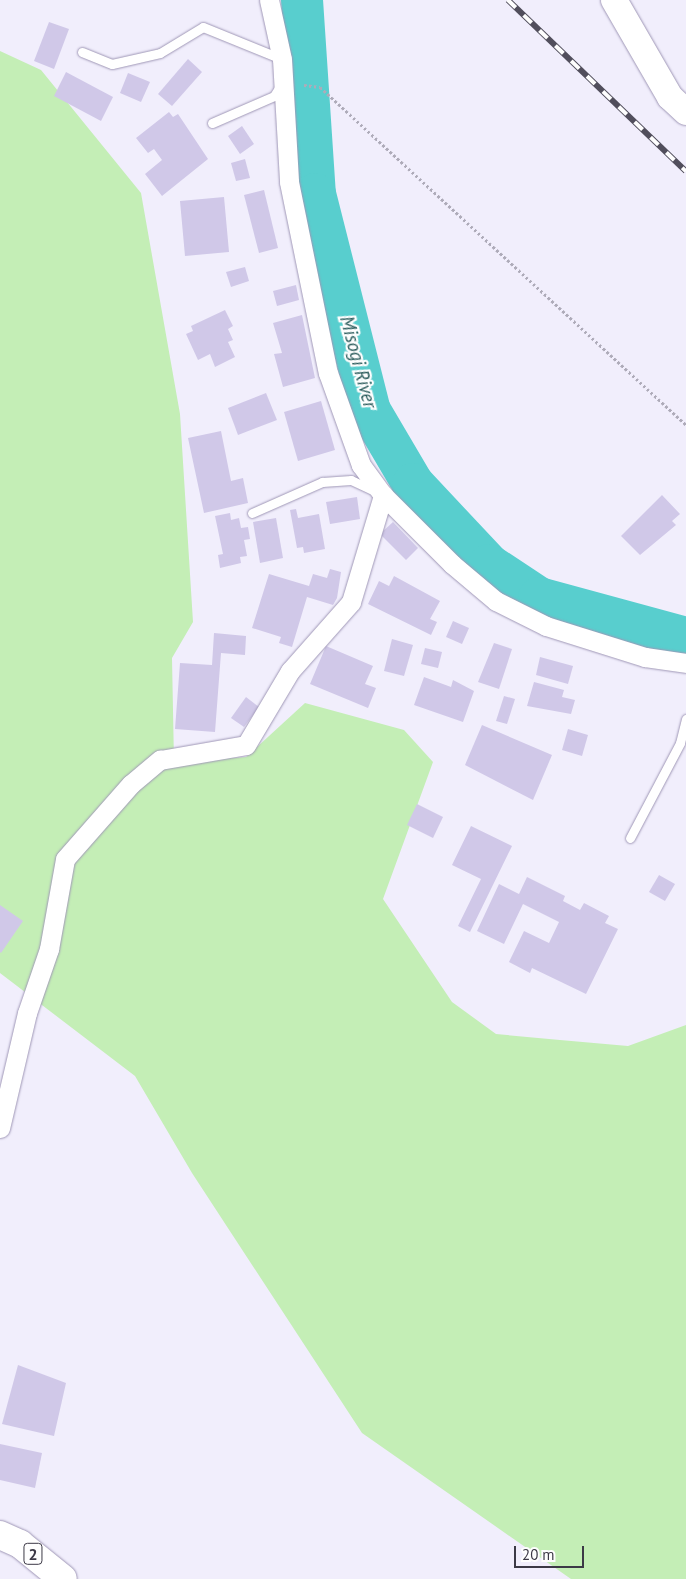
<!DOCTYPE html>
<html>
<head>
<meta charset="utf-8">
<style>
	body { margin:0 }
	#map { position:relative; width:686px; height:1579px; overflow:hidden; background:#f1eefc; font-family:"PT Sans",sans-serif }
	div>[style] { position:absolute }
	.green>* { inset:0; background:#c4eeb6 }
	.river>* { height:42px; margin:-21px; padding:0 21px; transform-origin:21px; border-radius:21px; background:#58cece }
	.building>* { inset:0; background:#d0c8e8 }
	.path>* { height:3px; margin-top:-1.5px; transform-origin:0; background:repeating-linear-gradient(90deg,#aeabb9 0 2.5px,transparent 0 5px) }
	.roads { filter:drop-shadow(0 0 1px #9f97b6) drop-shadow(0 0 1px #9f97b6) }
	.lane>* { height:9px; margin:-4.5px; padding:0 4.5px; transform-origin:4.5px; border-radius:4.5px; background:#fff }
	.street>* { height:19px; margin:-9.5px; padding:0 9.5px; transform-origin:9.5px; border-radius:9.5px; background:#fff }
	.secondary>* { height:26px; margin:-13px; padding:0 13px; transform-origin:13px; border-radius:13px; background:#fff }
	.primary>* { height:28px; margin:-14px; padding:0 14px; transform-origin:14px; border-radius:14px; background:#fff }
	.rail>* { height:5.5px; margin-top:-2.75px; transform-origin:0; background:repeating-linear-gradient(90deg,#fefefe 0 11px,#514e5c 0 22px); box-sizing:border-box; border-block:1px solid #514e5c }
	span { translate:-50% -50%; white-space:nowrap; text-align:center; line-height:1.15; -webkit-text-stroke:4.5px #fefefe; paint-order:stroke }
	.shield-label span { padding:1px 4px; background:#fefefe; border:1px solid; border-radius:4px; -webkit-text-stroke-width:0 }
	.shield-label { font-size:16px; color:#3c3946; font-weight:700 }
	.water-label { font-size:19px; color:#285a5a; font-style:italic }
	.scale { position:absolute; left:514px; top:1546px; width:70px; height:22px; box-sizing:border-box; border:2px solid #3c3946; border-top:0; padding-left:6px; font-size:15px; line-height:18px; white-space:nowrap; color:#3c3946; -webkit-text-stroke:4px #fefefe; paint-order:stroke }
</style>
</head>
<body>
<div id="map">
	<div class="green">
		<i style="clip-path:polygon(0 51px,41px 70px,141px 193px,180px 414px,193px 622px,172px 658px,174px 762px,246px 757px,305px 703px,404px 730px,433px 762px,383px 899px,452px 1002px,496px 1034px,560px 1040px,628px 1046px,686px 1025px,686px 1579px,571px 1579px,362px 1433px,192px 1173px,135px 1076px,0 973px)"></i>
	</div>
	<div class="river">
		<i style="left:302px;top:0;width:194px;rotate:86.2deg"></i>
		<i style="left:315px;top:194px;width:224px;rotate:75.8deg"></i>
		<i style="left:370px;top:411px;width:85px;rotate:59.5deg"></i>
		<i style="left:413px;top:484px;width:111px;rotate:46.8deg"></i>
		<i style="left:489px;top:565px;width:60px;rotate:33.4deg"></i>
		<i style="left:539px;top:598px;width:152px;rotate:15.2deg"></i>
	</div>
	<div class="building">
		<i style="clip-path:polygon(49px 22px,69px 29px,54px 69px,34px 61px)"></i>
		<i style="clip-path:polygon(188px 59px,202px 72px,172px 106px,158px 94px)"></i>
		<i style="clip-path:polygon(66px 72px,113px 97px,101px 121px,54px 96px)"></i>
		<i style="clip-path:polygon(128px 73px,150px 82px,141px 102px,120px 93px)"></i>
		<i style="clip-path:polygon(169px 112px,173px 117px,178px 114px,208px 159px,162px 196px,145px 174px,162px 160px,154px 149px,148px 153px,136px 138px)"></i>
		<i style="clip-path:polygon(242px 126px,254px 144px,240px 154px,228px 136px)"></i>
		<i style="clip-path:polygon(245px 159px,250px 178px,236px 181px,231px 163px)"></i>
		<i style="clip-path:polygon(264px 190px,278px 248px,259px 253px,244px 195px)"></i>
		<i style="clip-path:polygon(224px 197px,229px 252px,185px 256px,180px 201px)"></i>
		<i style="clip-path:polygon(245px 267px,249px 281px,231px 287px,226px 272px)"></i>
		<i style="clip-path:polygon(296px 285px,299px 300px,277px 306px,273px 291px)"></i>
		<i style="clip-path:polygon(225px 310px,233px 326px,228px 329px,233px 340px,228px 342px,235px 357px,215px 367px,210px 354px,198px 360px,186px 334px,193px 331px,191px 326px)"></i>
		<i style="clip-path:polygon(302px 315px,315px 378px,283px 387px,274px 354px,282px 353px,273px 323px)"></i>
		<i style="clip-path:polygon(266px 393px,277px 420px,238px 435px,228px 408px)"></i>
		<i style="clip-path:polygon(321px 401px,335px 450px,298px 461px,284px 412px)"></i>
		<i style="clip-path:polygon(221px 431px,231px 481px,243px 478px,248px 503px,204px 513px,188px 438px)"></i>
		<i style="clip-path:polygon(662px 495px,680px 514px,672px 521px,676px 525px,640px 555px,621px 536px)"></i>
		<i style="clip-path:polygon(357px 497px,360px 519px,330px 524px,326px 502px)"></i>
		<i style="clip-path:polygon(296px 509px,298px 518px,319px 514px,325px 549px,304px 553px,303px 547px,297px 548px,290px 510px)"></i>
		<i style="clip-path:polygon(230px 513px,231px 520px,239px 518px,241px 528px,248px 527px,250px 539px,244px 540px,247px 556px,240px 557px,241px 563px,220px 568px,218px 555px,223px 554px,215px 516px)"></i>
		<i style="clip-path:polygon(276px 518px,283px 558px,260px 563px,253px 522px)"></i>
		<i style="clip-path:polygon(393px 522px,418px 548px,406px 560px,380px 534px)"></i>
		<i style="clip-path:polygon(330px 569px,341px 572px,337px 598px,333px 605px,307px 597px,292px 647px,279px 643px,281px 637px,252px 628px,269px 574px,309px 586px,313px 574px,327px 578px)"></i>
		<i style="clip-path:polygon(394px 576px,440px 601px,430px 619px,437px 622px,431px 635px,368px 604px,379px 581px,389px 586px)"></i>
		<i style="clip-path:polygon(453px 621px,469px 628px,462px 644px,446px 637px)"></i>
		<i style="clip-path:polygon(214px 633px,246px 636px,245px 655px,221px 653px,215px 732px,175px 729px,180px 663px,212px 665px)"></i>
		<i style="clip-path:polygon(392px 639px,413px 645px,404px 676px,384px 671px)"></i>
		<i style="clip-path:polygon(494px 643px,512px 649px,499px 689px,478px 682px)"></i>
		<i style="clip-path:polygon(326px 646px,373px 666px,365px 684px,376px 688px,368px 708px,310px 684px)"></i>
		<i style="clip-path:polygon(425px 648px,442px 652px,438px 668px,421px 664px)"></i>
		<i style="clip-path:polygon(540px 657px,573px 666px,568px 684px,536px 675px)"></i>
		<i style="clip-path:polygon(424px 677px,451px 687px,453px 680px,474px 691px,463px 722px,414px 705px)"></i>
		<i style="clip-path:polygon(534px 682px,564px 690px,562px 697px,575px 700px,571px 714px,527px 706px)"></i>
		<i style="clip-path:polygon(504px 696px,515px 699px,507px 724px,496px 721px)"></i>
		<i style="clip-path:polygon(246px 697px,259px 707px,244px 727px,231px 718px)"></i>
		<i style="clip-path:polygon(482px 725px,552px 755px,533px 800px,465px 765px)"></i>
		<i style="clip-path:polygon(568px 729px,588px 735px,582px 756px,562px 750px)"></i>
		<i style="clip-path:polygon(417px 804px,443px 817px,433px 838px,407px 825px)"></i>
		<i style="clip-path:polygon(471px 826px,512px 846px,470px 932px,458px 926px,481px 879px,452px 865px)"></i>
		<i style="clip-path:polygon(659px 875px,675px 884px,665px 901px,649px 892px)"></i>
		<i style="clip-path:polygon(527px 877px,565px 896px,563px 901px,580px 910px,584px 903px,609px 916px,605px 923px,618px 929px,586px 994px,532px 968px,530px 973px,509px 962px,524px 931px,549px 943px,559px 922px,523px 904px,504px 944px,477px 931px,499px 884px,519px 894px)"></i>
		<i style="clip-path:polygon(0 905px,23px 921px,1px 953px,0 952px)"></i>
		<i style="clip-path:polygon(18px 1365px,66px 1383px,54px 1436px,2px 1424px)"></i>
		<i style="clip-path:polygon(0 1444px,42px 1453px,35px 1488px,0 1480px)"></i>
	</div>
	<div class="path">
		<i style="left:304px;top:85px;width:16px;rotate:7deg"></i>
		<i style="left:320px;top:87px;width:498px;rotate:42.7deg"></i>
	</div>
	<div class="roads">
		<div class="lane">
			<i style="left:82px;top:52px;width:32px;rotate:22deg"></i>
			<i style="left:112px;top:64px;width:49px;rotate:-12.9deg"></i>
			<i style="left:160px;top:53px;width:50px;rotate:-31.2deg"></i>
			<i style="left:203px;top:27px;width:85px;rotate:22.1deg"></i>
			<i style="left:212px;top:123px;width:68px;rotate:-23.5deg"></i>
			<i style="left:274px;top:96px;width:13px;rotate:-58deg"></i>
			<i style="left:252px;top:513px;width:77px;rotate:-23.9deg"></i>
			<i style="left:322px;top:482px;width:29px;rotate:-4deg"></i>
			<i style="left:351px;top:480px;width:26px;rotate:25deg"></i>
			<i style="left:630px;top:838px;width:107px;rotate:-62.2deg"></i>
			<i style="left:680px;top:743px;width:25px;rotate:-76deg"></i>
		</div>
		<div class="street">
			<i style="left:269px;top:0;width:60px;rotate:77.6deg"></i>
			<i style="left:282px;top:59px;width:123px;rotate:86.7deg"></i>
			<i style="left:289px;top:182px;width:195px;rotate:78.5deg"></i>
			<i style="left:328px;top:373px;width:98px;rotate:70.3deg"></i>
			<i style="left:361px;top:465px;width:37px;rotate:54deg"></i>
			<i style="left:383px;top:495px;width:98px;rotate:45deg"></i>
			<i style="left:452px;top:564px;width:57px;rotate:40.1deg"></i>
			<i style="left:496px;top:601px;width:56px;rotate:26.6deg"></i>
			<i style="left:546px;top:626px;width:104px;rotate:17.4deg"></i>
			<i style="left:645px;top:657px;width:41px;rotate:8.3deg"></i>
			<i style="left:0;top:1128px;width:118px;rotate:-76.8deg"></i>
			<i style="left:27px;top:1013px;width:68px;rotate:-71deg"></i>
			<i style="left:49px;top:949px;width:91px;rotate:-79.9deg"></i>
			<i style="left:65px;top:859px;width:100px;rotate:-48.7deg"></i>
			<i style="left:131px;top:784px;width:38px;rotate:-40deg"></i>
			<i style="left:160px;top:760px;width:87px;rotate:-9.9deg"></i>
			<i style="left:246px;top:745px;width:86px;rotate:-59.3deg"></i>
			<i style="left:290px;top:671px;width:92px;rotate:-48.5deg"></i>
			<i style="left:351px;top:602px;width:112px;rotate:-73.3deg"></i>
		</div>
		<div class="secondary">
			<i style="left:614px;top:0;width:112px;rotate:60deg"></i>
			<i style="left:670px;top:97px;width:22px;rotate:43deg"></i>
		</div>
		<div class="primary">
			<i style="left:0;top:1535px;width:22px;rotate:24deg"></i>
			<i style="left:20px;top:1544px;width:55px;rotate:39.1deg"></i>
		</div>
	</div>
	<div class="rail">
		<i style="left:508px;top:0;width:247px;rotate:43.9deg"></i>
	</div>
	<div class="shield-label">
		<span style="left:33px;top:1554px">2</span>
	</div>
	<div class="water-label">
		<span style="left:358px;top:362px;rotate:75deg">Misogi River</span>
	</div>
	<div class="scale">20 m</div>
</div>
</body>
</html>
